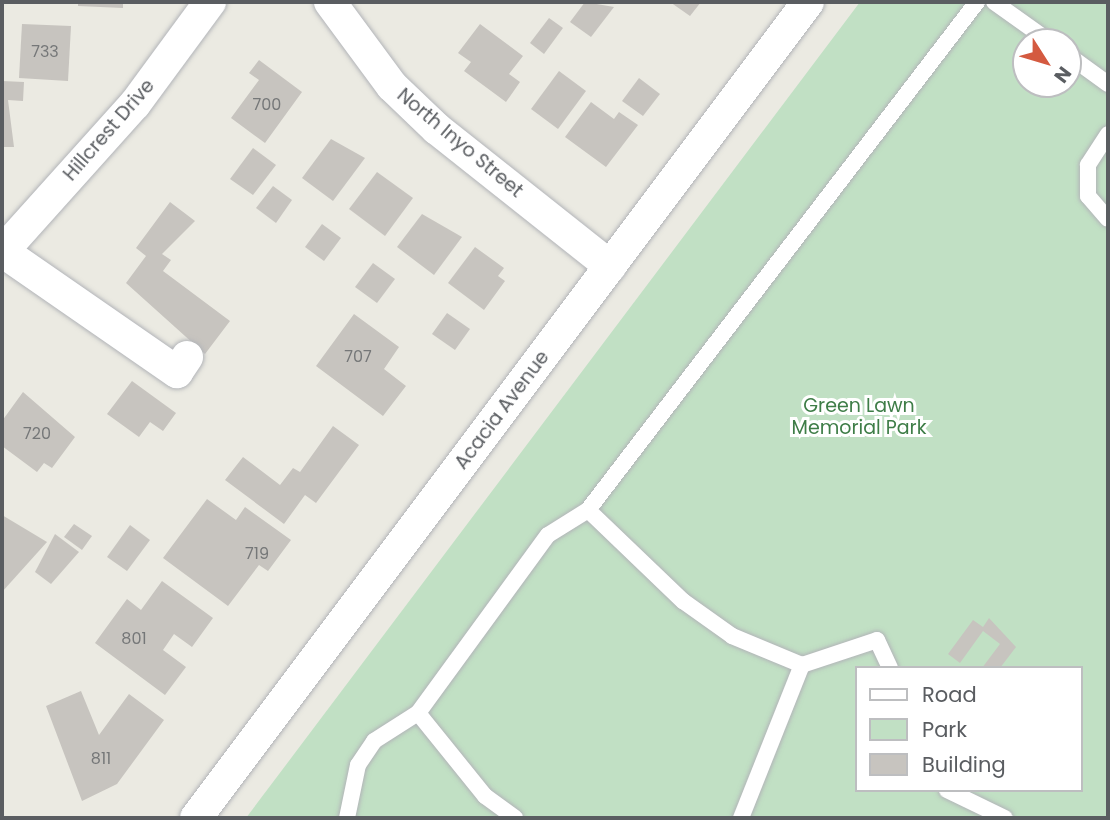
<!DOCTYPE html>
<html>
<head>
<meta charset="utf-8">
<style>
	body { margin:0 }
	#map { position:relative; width:1110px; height:820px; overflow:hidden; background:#ebeae2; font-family:Poppins,sans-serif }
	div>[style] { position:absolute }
	.green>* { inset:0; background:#c1e0c4 }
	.building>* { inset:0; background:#c7c4bf }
	.roads { filter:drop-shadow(0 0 2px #b2b4b8) drop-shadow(0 0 2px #b2b4b8) }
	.service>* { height:16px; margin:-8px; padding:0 8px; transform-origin:8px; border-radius:8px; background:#fff }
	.minor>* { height:32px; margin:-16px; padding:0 16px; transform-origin:16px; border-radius:16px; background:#fff }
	span { translate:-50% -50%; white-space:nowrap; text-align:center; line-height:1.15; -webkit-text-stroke:6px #fff; paint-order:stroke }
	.number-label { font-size:16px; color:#757778 }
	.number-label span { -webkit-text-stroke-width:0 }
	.street-label { font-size:19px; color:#5a5d61 }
	.park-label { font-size:19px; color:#3e7d47 }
	.frame { position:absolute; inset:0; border:4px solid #5a5d61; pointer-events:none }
	.legend { position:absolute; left:855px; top:666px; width:228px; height:126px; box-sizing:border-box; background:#fff; border:2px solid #bdbec0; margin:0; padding:9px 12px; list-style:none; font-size:21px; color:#5a5d61 }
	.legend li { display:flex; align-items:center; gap:14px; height:35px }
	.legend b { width:35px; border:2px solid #bdbec0 }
	.north { position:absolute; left:1012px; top:28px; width:70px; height:70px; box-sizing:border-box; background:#fff; border:2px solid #bdbec0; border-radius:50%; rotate:127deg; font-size:19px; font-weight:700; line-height:28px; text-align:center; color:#5a5d61 }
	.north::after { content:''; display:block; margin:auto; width:24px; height:32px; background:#d45a40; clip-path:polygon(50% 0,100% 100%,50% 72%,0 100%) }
</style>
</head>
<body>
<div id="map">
	<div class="green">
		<i style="clip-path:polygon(evenodd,860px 2px,1108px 2px,1108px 818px,246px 818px,860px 2px,1026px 42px,1068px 42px,1068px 84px,1026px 84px,1026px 42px,860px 2px,856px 668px,1080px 668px,1080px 790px,856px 790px,856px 668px)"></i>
	</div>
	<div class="building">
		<i style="clip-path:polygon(78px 2px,123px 2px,123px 8px,78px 6px)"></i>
		<i style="clip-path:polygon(585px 2px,614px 7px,591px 37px,570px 22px)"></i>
		<i style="clip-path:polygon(670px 2px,701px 2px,690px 16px)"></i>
		<i style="clip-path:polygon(549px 18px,563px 28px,544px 54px,530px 43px)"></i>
		<i style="clip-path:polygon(22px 24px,71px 26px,68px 81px,19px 78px)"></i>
		<i style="clip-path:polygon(480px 24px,523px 56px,509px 74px,520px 82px,506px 102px,464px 71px,471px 62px,458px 53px)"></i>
		<i style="clip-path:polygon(259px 60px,302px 92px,265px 143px,231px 118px,259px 80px,249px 73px)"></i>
		<i style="clip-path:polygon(559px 71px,586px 91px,558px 129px,531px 109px)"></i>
		<i style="clip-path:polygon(639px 78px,660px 94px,643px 116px,622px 101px)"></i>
		<i style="clip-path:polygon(2px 81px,24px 82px,23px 101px,8px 100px,14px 147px,2px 147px)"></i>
		<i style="clip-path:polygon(591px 102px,614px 119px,619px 112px,638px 125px,606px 167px,565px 137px)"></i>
		<i style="clip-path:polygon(331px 139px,365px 158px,333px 201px,302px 178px)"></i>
		<i style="clip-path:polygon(253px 148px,276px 165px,253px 195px,230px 179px)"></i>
		<i style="clip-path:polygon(377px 172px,413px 198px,385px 236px,349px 209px)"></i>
		<i style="clip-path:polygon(273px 186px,292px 200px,276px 223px,256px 208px)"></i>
		<i style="clip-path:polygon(170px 202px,195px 221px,162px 254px,171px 260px,163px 271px,230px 321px,205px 354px,126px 283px,146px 256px,136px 248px)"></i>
		<i style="clip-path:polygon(422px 214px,462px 237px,434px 275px,397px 247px)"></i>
		<i style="clip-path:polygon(322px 224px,341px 238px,324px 261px,305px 247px)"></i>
		<i style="clip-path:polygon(475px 247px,504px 268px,498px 276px,505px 281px,484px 310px,448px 283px)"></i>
		<i style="clip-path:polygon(373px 263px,395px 279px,377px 303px,355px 287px)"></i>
		<i style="clip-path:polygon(447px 313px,470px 329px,455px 350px,432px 334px)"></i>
		<i style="clip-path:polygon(354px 314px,399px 347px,384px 369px,406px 386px,383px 416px,316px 366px)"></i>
		<i style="clip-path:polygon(132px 381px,176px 413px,163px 431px,150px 422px,139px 437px,107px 414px)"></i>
		<i style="clip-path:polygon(23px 392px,75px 437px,52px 468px,44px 463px,37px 472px,2px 446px,2px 421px)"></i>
		<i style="clip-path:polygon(333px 426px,359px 445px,316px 503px,305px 495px,284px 524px,225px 480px,243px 457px,280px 485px,293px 468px,300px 472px)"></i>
		<i style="clip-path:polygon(207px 499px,236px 520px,245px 507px,291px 540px,268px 571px,259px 565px,228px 606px,163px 558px)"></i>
		<i style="clip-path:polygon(2px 515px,47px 542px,2px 592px)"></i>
		<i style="clip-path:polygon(74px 524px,92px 536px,82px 550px,64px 537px)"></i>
		<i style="clip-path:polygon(130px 525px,150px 540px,127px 571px,107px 557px)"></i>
		<i style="clip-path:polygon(55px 534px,79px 552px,51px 584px,35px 572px)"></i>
		<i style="clip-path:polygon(162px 581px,213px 618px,192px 647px,174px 634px,163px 650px,186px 667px,165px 695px,95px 643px,127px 599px,141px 610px)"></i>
		<i style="clip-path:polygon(989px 618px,1016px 647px,1000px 668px,982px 668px,1000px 644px,983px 631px,960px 663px,948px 654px,973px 620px,983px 627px)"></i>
		<i style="clip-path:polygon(81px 691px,99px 735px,129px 694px,164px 720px,117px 784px,82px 801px,46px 706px)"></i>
	</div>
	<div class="roads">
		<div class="service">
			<i style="left:994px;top:2px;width:69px;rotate:35.5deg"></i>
			<i style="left:1068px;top:55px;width:49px;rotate:35.9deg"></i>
			<i style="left:1108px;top:134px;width:37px;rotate:123deg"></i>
			<i style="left:1088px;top:165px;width:31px;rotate:90deg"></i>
			<i style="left:1088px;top:196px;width:30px;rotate:49deg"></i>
			<i style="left:588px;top:510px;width:132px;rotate:43.8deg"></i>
			<i style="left:683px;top:601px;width:60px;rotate:35.5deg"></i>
			<i style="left:732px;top:636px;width:76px;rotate:22.5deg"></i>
			<i style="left:802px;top:665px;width:79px;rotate:-18.4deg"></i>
			<i style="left:877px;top:640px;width:31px;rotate:65deg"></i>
			<i style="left:418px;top:713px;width:107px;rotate:51.1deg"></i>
			<i style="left:485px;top:796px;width:37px;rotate:36deg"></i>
			<i style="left:947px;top:790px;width:64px;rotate:25.8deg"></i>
			<i style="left:347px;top:818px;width:54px;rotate:-78.3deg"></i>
			<i style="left:358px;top:765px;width:29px;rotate:-56deg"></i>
			<i style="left:374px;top:741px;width:52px;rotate:-32.5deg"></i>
			<i style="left:418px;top:713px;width:220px;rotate:-53.9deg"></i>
			<i style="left:548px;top:535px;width:47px;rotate:-32deg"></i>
			<i style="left:588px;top:510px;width:640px;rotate:-52.56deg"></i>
			<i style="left:741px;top:818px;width:165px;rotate:-68.3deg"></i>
		</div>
		<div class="minor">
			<i style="left:330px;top:2px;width:104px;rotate:53.6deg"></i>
			<i style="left:392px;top:86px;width:62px;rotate:43.7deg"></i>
			<i style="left:437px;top:129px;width:221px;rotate:38.4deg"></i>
			<i style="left:2px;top:251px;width:213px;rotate:34.7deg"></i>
			<i style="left:177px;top:372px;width:18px;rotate:-56deg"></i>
			<i style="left:2px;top:252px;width:199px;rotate:-48.1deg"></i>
			<i style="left:135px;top:104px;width:127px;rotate:-53.7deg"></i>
			<i style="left:196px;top:818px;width:1020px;rotate:-53.13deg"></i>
		</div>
	</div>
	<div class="number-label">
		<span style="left:45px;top:52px">733</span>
		<span style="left:267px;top:105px">700</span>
		<span style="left:358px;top:357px">707</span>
		<span style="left:37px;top:434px">720</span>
		<span style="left:257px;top:554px">719</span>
		<span style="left:134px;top:639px">801</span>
		<span style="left:101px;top:759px">811</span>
	</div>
	<div class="street-label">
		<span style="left:109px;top:130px;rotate:-49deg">Hillcrest Drive</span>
		<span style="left:460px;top:143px;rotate:40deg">North Inyo Street</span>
		<span style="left:502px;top:410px;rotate:-53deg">Acacia Avenue</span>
	</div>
	<div class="park-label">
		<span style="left:859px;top:417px">Green Lawn<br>Memorial Park</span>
	</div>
	<div class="frame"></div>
	<ul class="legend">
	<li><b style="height:9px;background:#fff"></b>Road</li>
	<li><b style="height:19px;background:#c1e0c4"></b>Park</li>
	<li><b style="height:19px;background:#c7c4bf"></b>Building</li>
	</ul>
	<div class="north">N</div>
</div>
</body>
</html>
